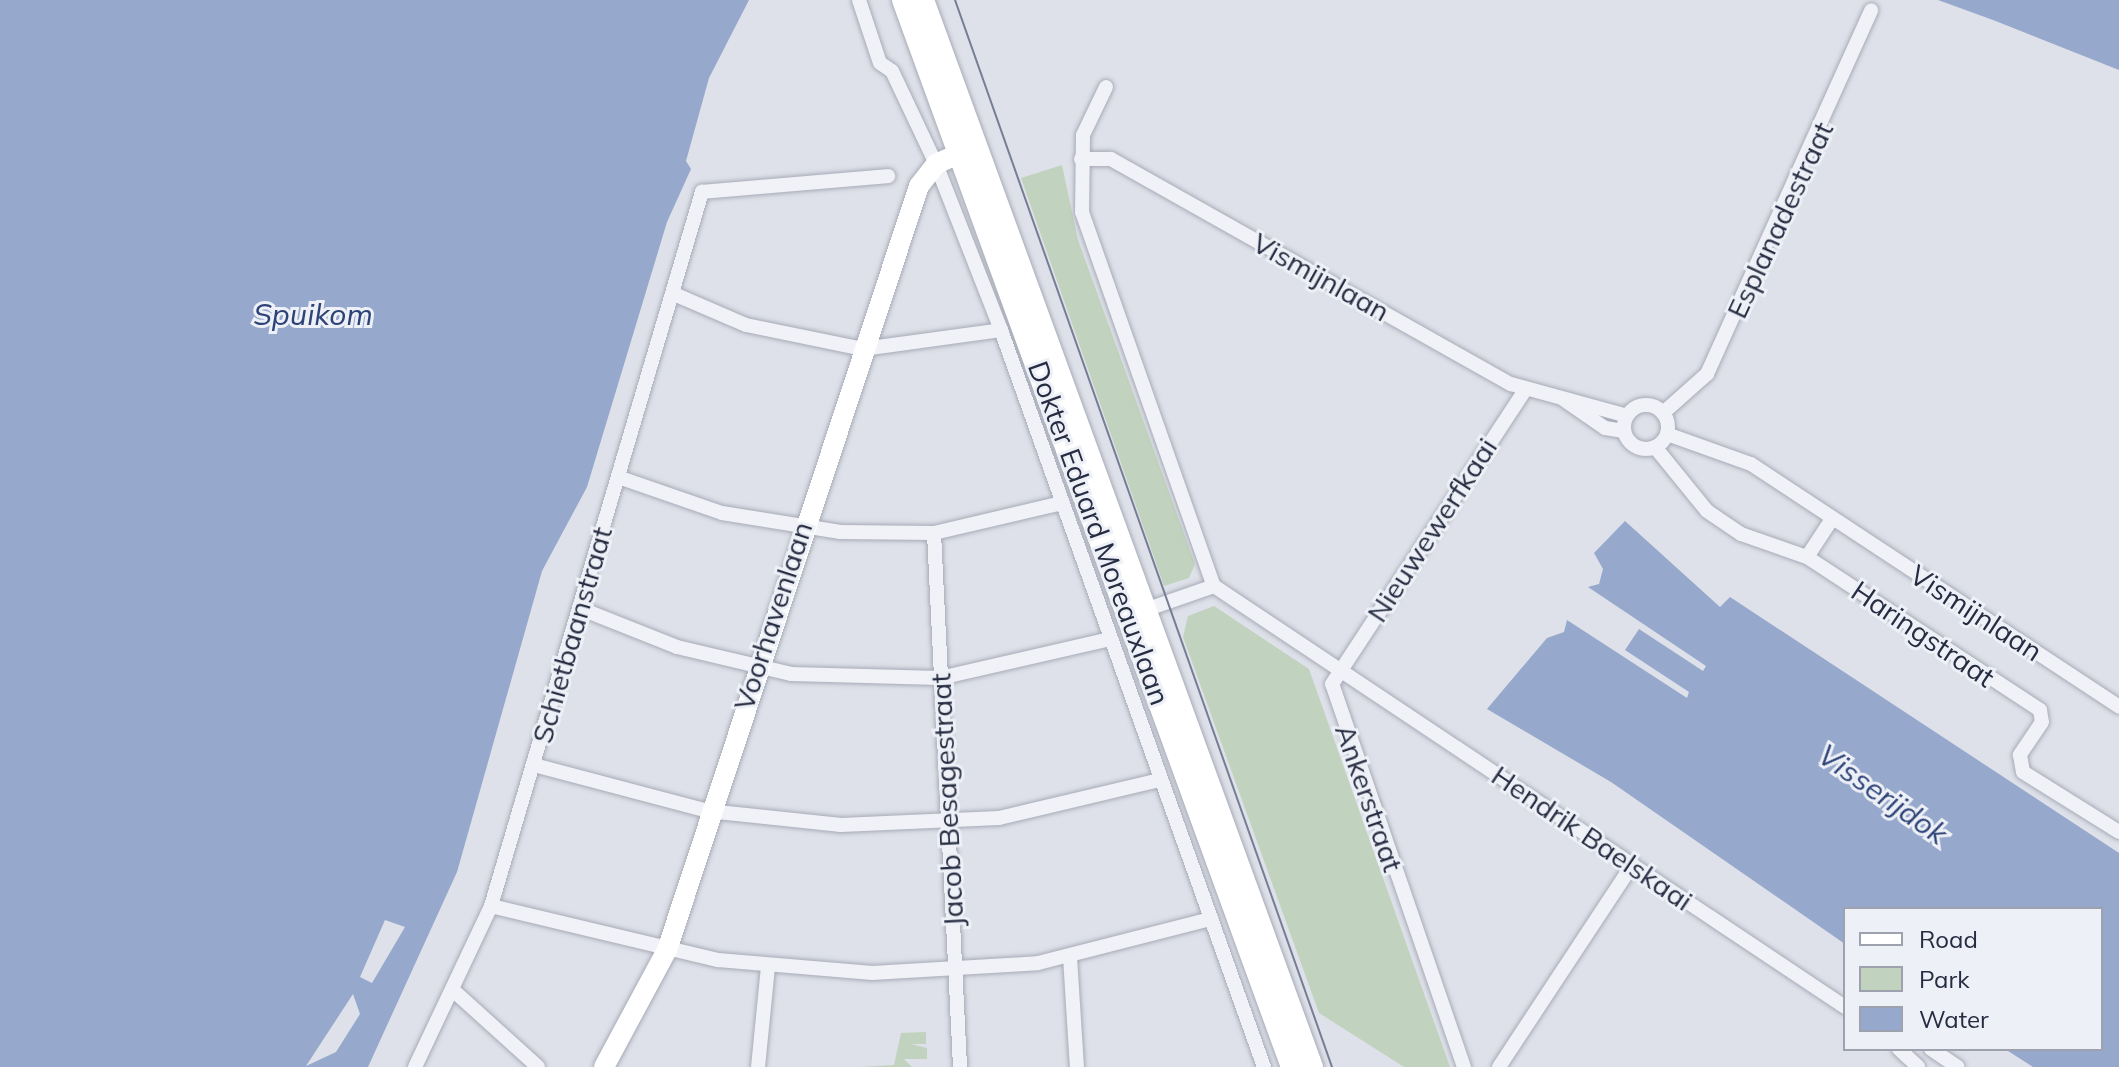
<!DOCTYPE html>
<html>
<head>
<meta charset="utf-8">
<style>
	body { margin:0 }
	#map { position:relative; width:2119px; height:1067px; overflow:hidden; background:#dee1e9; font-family:Mulish,sans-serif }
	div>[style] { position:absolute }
	.green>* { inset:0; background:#c1d3be }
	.water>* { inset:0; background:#96a8cc }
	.roads { filter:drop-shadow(0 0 2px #a7abb7) drop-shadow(0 0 2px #a7abb7) }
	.street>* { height:14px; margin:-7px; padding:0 7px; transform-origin:7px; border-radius:7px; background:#f1f2f7 }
	.street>.ring { margin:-7px; padding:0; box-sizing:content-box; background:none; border:14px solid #f1f2f7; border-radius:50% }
	.secondary>* { height:20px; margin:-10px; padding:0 10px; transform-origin:10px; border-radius:10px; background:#fff }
	.primary>* { height:22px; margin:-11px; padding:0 11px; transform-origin:11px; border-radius:11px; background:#fff }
	.tram>* { height:2px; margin:-1px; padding:0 1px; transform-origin:1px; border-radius:1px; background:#767d94 }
	span { translate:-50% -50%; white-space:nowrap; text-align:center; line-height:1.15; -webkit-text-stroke:6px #edf0f6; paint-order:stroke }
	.street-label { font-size:28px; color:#262c41 }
	.water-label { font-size:30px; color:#2d4378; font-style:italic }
	.legend { position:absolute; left:1843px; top:907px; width:260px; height:144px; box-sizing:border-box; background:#edf0f6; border:2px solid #9da2ae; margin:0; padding:10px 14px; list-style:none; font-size:24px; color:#262c41 }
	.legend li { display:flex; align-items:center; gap:16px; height:40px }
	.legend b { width:40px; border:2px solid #9da2ae }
</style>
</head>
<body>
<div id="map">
	<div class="green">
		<i style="clip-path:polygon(1062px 165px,1078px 240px,1195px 564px,1189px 578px,1164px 586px,1021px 178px)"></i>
		<i style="clip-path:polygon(1214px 606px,1309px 669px,1450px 1067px,1404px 1067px,1319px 1013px,1183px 637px,1188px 616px)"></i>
		<i style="clip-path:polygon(926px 1032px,926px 1044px,911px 1044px,927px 1048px,927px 1059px,904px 1059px,912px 1067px,861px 1067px,894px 1065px,901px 1033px)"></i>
	</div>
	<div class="water">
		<i style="clip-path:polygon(evenodd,0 0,749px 0,709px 78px,686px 161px,691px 169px,667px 222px,587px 487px,542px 571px,457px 872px,368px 1067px,0 1067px,0 0,385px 920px,405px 927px,372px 983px,360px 977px,385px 920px,0 0,353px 994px,360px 1014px,336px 1052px,306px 1066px,353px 994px)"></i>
		<i style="clip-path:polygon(1938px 0,2119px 0,2119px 70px,1993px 20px)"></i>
		<i style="clip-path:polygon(1625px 521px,1720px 607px,1730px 597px,2119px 853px,2119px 1067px,2033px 1067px,2005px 1049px,2101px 1049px,2101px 909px,1845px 909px,1845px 944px,1611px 782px,1487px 709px,1547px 638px,1564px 632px,1567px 620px,1687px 698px,1689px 692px,1625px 650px,1639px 629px,1703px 671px,1706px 666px,1588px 587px,1599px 584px,1603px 569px,1594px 553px)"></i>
	</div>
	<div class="roads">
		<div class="street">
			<i style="left:859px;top:0;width:66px;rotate:71.6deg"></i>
			<i style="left:880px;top:63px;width:14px;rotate:34deg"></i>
			<i style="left:892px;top:71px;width:103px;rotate:64.7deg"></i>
			<i style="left:936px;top:164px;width:178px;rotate:68.6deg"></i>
			<i style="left:1001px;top:330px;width:783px;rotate:70.36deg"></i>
			<i style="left:1106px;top:87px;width:53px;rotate:115.6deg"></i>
			<i style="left:1083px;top:135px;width:77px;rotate:90.7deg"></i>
			<i style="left:1082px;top:212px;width:397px;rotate:70.6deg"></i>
			<i style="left:1214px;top:586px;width:759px;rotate:33.71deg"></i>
			<i style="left:1081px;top:159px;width:30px"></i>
			<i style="left:1111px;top:159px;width:459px;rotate:29.4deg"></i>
			<i style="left:1511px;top:384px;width:120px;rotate:15.4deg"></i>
			<i style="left:674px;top:294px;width:78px;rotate:23.3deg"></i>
			<i style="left:746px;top:325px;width:119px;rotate:11.6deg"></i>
			<i style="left:863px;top:349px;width:139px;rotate:-7.8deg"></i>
			<i style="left:1563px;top:399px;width:51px;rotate:34.6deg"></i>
			<i style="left:1605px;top:428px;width:19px;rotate:9deg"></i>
			<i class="ring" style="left:1624px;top:405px;width:30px;height:30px"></i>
			<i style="left:1663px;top:413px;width:59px;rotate:-41.6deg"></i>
			<i style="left:1707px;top:374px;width:399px;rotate:-65.7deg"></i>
			<i style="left:1667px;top:434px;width:89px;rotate:19.7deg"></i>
			<i style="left:1751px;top:464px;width:441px;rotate:33.4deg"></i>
			<i style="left:1655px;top:447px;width:82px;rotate:50.9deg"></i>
			<i style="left:1707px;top:511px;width:41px;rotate:34.1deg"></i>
			<i style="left:1741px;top:534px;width:70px;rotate:19.2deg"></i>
			<i style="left:1807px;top:557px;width:45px;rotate:-56.7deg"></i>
			<i style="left:618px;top:477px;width:110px;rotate:19.1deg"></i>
			<i style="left:722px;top:513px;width:120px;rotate:9.1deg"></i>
			<i style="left:840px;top:532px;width:94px;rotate:0.6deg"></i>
			<i style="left:934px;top:533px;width:131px;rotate:-13.2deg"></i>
			<i style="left:934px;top:533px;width:535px;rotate:87.21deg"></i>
			<i style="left:1807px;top:557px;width:279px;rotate:33.3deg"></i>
			<i style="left:2040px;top:710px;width:12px;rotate:81deg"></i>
			<i style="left:2042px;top:722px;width:40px;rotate:124deg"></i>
			<i style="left:2020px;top:755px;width:17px;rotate:80deg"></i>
			<i style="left:2023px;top:772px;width:113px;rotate:32deg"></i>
			<i style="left:579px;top:608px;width:105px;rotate:21.7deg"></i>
			<i style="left:677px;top:647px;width:117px;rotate:13.3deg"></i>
			<i style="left:791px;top:674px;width:149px;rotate:1.5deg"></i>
			<i style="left:940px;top:678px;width:174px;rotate:-12.9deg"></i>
			<i style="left:1139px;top:612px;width:79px;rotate:-19.1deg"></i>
			<i style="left:534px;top:765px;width:180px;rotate:14.8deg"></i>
			<i style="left:708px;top:811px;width:134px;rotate:6deg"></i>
			<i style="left:841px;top:825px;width:158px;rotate:-2.5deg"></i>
			<i style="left:999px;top:818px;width:165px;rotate:-13.3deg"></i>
			<i style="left:491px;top:906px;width:233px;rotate:13.4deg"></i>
			<i style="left:718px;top:960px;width:155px;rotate:4.8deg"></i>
			<i style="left:872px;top:973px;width:166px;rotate:-3.4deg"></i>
			<i style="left:1038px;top:963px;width:179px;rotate:-14.3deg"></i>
			<i style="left:1070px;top:957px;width:110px;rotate:86.4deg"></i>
			<i style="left:454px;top:991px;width:113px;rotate:42.1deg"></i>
			<i style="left:1899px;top:1049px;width:26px;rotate:43deg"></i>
			<i style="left:1931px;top:1049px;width:32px;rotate:34deg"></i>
			<i style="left:415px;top:1067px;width:178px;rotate:-64.7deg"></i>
			<i style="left:491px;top:906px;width:745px;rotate:-73.54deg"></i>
			<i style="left:702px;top:192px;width:187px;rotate:-4.9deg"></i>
			<i style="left:758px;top:1067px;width:100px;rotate:-84.3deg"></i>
			<i style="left:1464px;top:1067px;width:405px;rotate:-109deg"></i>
			<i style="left:1332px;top:684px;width:352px;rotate:-56.7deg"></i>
			<i style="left:1499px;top:1067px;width:243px;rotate:-56.6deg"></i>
		</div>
		<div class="secondary">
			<i style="left:604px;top:1067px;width:133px;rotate:-61.7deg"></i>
			<i style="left:667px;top:950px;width:804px;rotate:-71.75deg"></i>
			<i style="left:919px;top:186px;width:28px;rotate:-52deg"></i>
			<i style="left:936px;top:164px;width:39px;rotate:-24deg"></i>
		</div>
		<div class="primary">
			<i style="left:903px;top:0;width:1136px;rotate:69.97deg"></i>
			<i style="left:923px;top:0;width:1136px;rotate:69.97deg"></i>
		</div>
	</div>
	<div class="tram">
		<i style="left:955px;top:0;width:1132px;rotate:70.54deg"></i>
	</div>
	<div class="street-label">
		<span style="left:1780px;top:220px;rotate:-65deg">Esplanadestraat</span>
		<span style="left:1321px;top:277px;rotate:29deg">Vismijnlaan</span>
		<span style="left:1432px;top:530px;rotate:-57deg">Nieuwewerfkaai</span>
		<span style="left:1099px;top:533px;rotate:70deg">Dokter Eduard Moreauxlaan</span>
		<span style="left:1976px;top:613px;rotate:33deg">Vismijnlaan</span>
		<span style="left:773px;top:616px;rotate:-72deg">Voorhavenlaan</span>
		<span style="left:1923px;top:634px;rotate:34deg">Haringstraat</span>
		<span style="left:572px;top:635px;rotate:-74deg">Schietbaanstraat</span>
		<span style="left:1369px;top:798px;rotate:71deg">Ankerstraat</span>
		<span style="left:947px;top:800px;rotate:-93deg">Jacob Besagestraat</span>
		<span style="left:1592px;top:838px;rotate:34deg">Hendrik Baelskaai</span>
	</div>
	<div class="water-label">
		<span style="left:313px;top:314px">Spuikom</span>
		<span style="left:1883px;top:794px;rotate:35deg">Visserijdok</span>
	</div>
	<ul class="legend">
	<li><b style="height:10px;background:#fff"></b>Road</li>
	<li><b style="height:22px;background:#c1d3be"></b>Park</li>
	<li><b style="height:22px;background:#96a8cc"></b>Water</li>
	</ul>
</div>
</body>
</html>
